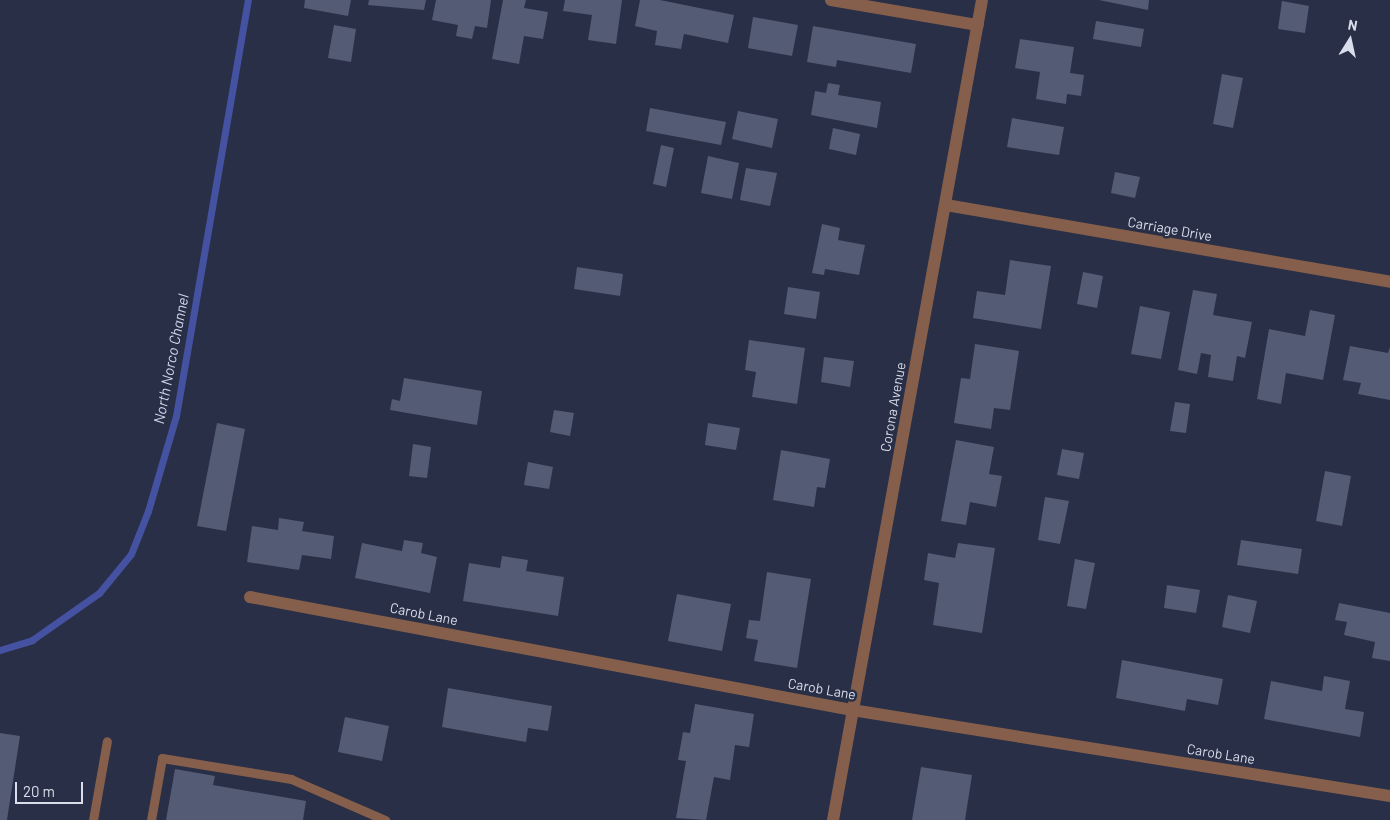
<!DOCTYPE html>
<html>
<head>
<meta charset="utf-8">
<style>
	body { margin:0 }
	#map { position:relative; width:1390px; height:820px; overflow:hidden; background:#292f46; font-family:Barlow,sans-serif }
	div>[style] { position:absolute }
	.stream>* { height:7px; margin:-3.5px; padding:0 3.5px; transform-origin:3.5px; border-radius:3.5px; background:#4552a2 }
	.building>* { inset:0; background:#545b74 }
	.lane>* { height:9px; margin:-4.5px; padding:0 4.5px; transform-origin:4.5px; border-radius:4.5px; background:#855f4b }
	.street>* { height:12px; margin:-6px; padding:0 6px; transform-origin:6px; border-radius:6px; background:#855f4b }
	span { translate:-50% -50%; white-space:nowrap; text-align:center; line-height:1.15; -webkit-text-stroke:5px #292f46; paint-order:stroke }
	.street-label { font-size:14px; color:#d9ddec }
	.water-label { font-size:15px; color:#cfd5ec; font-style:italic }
	.north { position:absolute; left:1325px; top:15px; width:50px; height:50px; -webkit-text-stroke:4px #292f46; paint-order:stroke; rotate:10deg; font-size:14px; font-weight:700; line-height:20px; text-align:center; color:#d9ddec }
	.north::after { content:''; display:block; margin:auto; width:18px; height:22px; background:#d9ddec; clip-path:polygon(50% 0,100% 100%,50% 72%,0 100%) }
	.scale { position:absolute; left:15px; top:782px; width:68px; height:22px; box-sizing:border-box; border:2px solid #d9ddec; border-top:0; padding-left:6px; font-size:15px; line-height:18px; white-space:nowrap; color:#d9ddec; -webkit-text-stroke:4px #292f46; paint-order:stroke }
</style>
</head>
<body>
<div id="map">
	<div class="stream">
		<i style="left:0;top:650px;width:34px;rotate:-17deg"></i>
		<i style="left:32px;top:640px;width:82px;rotate:-35deg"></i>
		<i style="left:99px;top:593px;width:50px;rotate:-50.6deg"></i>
		<i style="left:131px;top:554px;width:46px;rotate:-68.4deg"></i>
		<i style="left:148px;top:511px;width:99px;rotate:-73.6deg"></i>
		<i style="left:176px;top:416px;width:422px;rotate:-80.2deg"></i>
	</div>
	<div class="building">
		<i style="clip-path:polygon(305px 0,351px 0,348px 16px,304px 8px)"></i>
		<i style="clip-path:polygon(369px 0,426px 0,424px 10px,368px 5px)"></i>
		<i style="clip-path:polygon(436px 0,491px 0,487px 28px,475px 26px,472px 39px,456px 36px,458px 25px,432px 20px)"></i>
		<i style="clip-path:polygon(503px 0,526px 0,524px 8px,548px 12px,543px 39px,524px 36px,519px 64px,492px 59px)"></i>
		<i style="clip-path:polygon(565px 0,622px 0,616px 44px,588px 40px,592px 15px,563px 11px)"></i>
		<i style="clip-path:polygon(640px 0,660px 0,734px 15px,728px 43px,684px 34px,681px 49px,655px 45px,657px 31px,635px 26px)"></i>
		<i style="clip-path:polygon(1099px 0,1149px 0,1148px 10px)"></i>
		<i style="clip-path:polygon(1282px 1px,1309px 6px,1305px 33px,1278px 29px)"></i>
		<i style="clip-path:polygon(753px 17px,798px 25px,792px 56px,748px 48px)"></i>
		<i style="clip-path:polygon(1096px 21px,1144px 29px,1141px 47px,1093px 39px)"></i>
		<i style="clip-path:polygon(334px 25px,356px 29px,351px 62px,328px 58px)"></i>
		<i style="clip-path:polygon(813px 26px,916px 44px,911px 73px,837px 60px,836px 67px,807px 62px)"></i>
		<i style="clip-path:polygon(1020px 39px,1074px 47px,1070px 73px,1084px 75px,1081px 96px,1067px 94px,1066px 104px,1036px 99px,1040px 72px,1015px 68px)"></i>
		<i style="clip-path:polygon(1222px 74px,1243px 78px,1233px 128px,1213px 124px)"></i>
		<i style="clip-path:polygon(828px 83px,840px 85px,838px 95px,881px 102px,877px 128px,811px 115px,815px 91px,826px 93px)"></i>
		<i style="clip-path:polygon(650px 108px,726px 122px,721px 145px,646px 131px)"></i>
		<i style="clip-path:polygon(738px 111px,778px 119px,772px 148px,732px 139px)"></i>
		<i style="clip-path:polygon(1012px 118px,1064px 127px,1059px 155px,1007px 147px)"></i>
		<i style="clip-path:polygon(833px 128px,860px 134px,856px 155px,829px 149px)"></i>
		<i style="clip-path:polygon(661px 145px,674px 148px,666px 187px,653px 184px)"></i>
		<i style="clip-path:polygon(708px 156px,739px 163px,732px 199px,701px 193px)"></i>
		<i style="clip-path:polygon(746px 168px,777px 173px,770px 206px,740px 200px)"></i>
		<i style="clip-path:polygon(1115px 172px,1140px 177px,1135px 198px,1111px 193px)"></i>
		<i style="clip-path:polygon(822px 224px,840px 228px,838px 240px,865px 245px,859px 275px,825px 269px,824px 275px,812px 273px)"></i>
		<i style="clip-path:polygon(1010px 260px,1051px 266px,1041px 329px,973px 318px,977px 291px,1005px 295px)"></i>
		<i style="clip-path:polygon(577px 267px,623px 274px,620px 296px,574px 289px)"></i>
		<i style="clip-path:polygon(1083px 272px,1103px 276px,1097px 308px,1077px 304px)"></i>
		<i style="clip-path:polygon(788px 287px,820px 292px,816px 319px,784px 314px)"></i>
		<i style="clip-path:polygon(1193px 290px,1217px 294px,1213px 315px,1252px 322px,1245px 358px,1237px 356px,1233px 381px,1208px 377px,1211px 355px,1201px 353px,1197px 374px,1178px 370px)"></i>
		<i style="clip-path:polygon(1140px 306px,1170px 312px,1161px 359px,1131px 354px)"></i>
		<i style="clip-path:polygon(1310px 310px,1335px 315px,1323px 380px,1286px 373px,1281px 404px,1257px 399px,1269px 329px,1305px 336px)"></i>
		<i style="clip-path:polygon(749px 340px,805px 348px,797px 404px,752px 397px,756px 372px,745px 370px)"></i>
		<i style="clip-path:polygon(975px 344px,1019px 351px,1010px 410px,994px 408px,991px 429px,954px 423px,961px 378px,970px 379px)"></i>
		<i style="clip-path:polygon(1350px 346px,1388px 353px,1390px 347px,1390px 400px,1358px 394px,1361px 383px,1343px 380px)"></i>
		<i style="clip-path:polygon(824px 357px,854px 361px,850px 387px,821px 382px)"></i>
		<i style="clip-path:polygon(404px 378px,482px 391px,477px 425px,390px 410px,392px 399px,400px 401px)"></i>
		<i style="clip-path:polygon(1175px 402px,1190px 404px,1186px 433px,1170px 431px)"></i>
		<i style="clip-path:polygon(554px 410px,574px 413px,570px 436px,550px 432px)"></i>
		<i style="clip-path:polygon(217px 423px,245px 429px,226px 531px,197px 526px)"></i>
		<i style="clip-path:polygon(708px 423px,740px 428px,736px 450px,705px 445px)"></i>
		<i style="clip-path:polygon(956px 440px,994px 447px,989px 474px,1002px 476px,996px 507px,970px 502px,966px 525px,941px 521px)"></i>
		<i style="clip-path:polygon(413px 444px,431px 447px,427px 478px,409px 476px)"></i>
		<i style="clip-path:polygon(1062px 449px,1084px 453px,1079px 479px,1057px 475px)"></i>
		<i style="clip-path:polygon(781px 450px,830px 459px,825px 488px,817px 487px,814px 507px,773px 500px)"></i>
		<i style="clip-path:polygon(528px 462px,553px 467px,549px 489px,524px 485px)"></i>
		<i style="clip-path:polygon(1325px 471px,1351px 476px,1342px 526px,1316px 521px)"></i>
		<i style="clip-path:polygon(1045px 497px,1069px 501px,1060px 544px,1038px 540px)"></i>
		<i style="clip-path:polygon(279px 518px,304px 522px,302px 531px,334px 536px,331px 559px,302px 555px,299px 570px,247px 562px,252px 526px,278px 530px)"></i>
		<i style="clip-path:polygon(404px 540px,423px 543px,421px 553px,437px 557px,430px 593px,355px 578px,362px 543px,402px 551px)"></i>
		<i style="clip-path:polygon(1241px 540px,1302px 549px,1298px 574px,1237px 565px)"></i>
		<i style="clip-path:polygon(958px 543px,995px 548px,982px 633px,933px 625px,939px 583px,924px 580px,928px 553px,955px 558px)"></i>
		<i style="clip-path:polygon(502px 556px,528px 560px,526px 571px,564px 577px,558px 616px,463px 601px,469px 563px,500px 568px)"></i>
		<i style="clip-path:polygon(1075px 559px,1095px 563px,1086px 609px,1067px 606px)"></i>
		<i style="clip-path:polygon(767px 572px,811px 579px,797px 668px,754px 661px,758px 640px,746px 638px,749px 620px,760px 621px)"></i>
		<i style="clip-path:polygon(1167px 585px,1200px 590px,1196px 613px,1164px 608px)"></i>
		<i style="clip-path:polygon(677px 594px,731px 604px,722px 651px,668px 641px)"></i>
		<i style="clip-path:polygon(1228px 595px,1257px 601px,1250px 633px,1222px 627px)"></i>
		<i style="clip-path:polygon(1339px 603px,1390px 613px,1390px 661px,1372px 658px,1375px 642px,1344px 635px,1347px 622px,1335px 620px)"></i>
		<i style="clip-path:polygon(1122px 660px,1223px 679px,1218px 705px,1187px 699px,1185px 711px,1116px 698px)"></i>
		<i style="clip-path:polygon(1324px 676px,1350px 681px,1345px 709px,1364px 712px,1360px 737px,1264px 719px,1271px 681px,1322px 691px)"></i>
		<i style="clip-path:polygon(448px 688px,552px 706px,548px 731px,528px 728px,526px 742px,442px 727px)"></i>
		<i style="clip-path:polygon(695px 704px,754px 714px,749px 747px,735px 745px,730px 780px,714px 777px,706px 820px,676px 818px,686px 761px,678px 760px,683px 732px,690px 733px)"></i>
		<i style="clip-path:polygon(345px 717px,389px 726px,382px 761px,338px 752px)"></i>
		<i style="clip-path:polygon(0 733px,20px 736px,7px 820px,0 820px)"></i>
		<i style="clip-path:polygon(921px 767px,972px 775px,965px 820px,912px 820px)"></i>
		<i style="clip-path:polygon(175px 769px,215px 776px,213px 785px,306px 801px,303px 820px,166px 820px)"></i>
	</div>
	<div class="lane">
		<i style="left:93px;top:820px;width:80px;rotate:-80deg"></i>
		<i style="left:151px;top:820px;width:63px;rotate:-79.9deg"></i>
		<i style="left:162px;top:758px;width:131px;rotate:9.2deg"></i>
		<i style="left:291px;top:779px;width:103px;rotate:23.6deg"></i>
	</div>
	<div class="street">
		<i style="left:831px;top:0;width:149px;rotate:9.7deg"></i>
		<i style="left:946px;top:205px;width:451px;rotate:9.8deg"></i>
		<i style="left:250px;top:597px;width:613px;rotate:10.63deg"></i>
		<i style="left:852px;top:710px;width:545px;rotate:9.08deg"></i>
		<i style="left:833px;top:820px;width:833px;rotate:-79.7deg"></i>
	</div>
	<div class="street-label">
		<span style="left:1170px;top:229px;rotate:10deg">Carriage Drive</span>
		<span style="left:893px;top:407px;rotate:-80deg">Corona Avenue</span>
		<span style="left:424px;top:614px;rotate:11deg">Carob Lane</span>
		<span style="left:822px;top:689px;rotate:10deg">Carob Lane</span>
		<span style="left:1221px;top:754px;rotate:9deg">Carob Lane</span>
	</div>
	<div class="water-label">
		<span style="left:171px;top:359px;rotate:-79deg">North Norco Channel</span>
	</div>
	<div class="north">N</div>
	<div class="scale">20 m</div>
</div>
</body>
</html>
